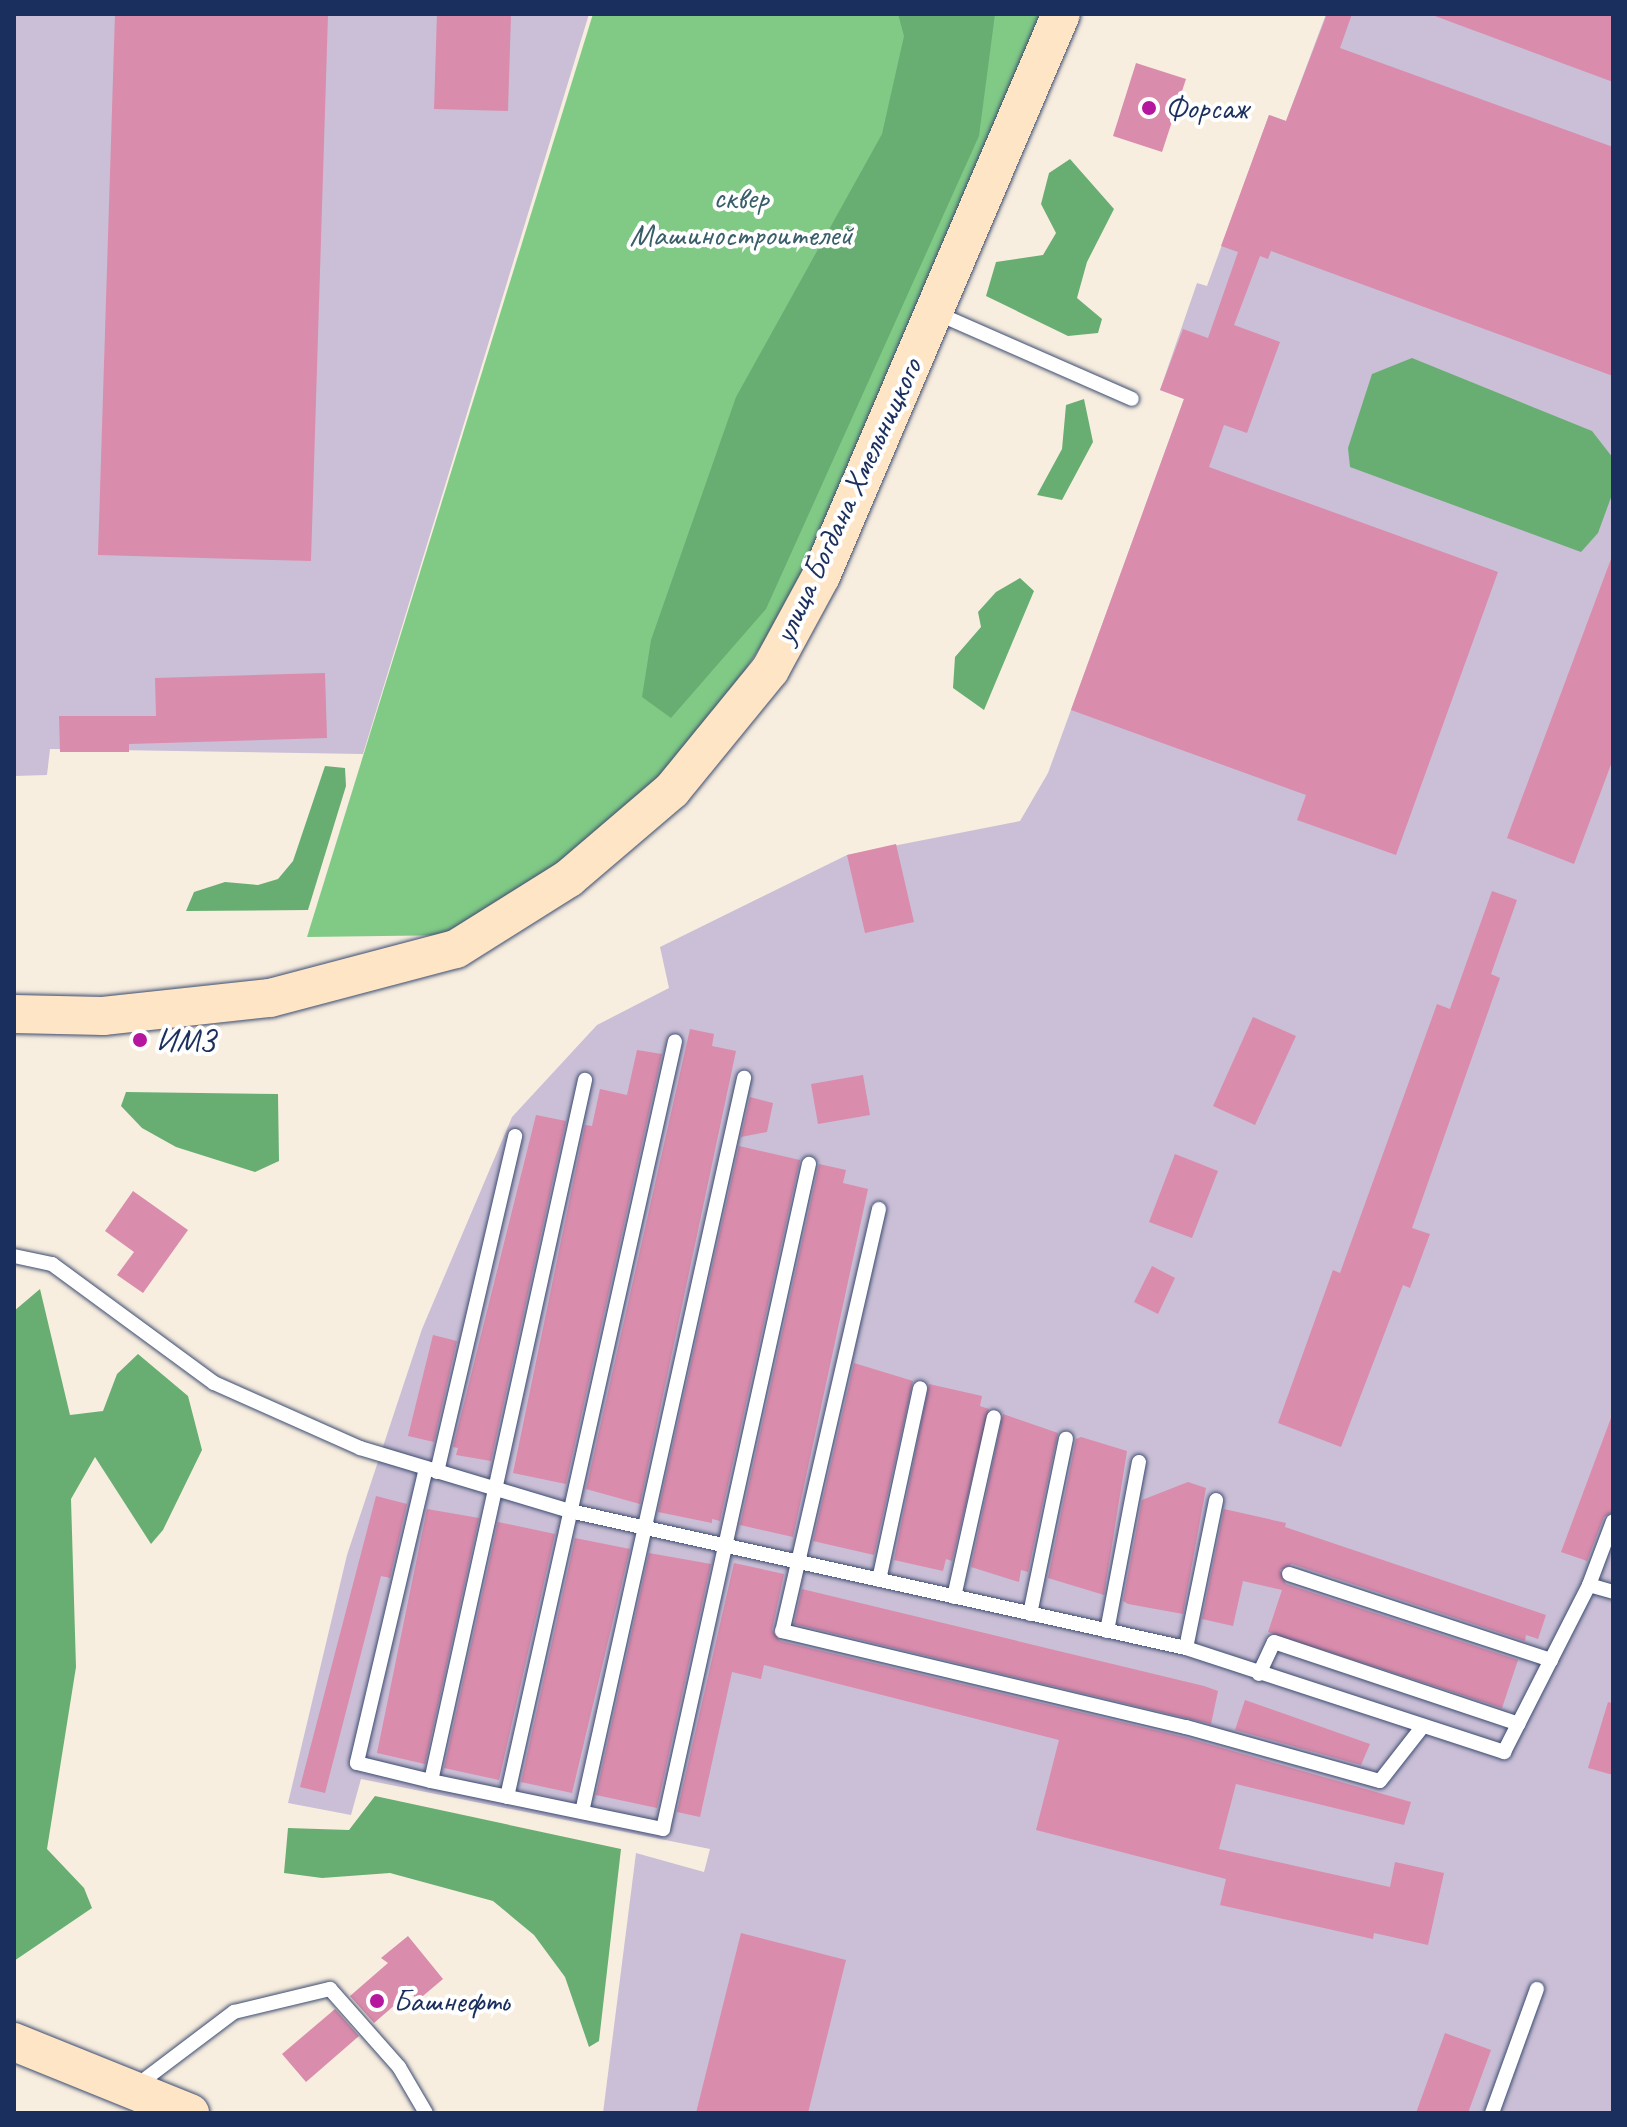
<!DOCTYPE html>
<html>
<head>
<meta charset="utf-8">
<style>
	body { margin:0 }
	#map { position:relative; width:1627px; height:2127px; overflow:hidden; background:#f8eedf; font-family:Caveat,sans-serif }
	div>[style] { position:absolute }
	.industrial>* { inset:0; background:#cabfd6 }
	.green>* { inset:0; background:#80ca86 }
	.forest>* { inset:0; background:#68ae73 }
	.building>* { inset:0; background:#da8cac }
	.roads { filter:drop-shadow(0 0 2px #3c4c71) drop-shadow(0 0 2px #3c4c71) }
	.lane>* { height:14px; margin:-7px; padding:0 7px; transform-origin:7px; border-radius:7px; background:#fff }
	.secondary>* { height:38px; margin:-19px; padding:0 19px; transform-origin:19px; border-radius:19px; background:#fee5c5 }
	.dots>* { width:22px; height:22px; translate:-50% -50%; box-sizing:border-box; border:4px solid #fff; border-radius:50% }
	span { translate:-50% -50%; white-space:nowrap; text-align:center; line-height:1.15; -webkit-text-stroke:8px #fff; paint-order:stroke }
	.poi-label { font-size:32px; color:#1b2f5e }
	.left { translate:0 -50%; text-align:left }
	.park-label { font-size:32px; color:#395e6a }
	.street-label { font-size:32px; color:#1b2f5e }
	.frame { position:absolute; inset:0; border:16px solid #1b2f5e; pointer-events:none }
</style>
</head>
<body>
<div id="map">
	<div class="industrial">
		<i style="clip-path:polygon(14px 14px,589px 14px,363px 754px,50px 749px,47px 775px,14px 776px)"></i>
		<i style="clip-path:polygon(1326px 14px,1613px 14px,1613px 2113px,603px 2113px,636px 1853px,704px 1872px,710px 1849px,361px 1779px,351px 1815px,288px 1803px,347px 1555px,422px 1329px,512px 1117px,597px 1025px,669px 988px,660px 947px,847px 855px,1020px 821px,1048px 773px,1184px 399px,1160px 390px,1197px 283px,1207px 286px,1269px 115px,1286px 121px)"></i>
	</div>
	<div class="green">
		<i style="clip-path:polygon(593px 14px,1048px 14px,805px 578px,702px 737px,621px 821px,459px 935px,307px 937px)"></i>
	</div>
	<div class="forest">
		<i style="clip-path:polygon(898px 14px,995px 14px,979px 136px,766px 609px,671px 718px,642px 697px,651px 640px,736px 397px,882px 134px,904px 36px)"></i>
		<i style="clip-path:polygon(1070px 159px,1114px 209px,1087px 262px,1077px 298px,1102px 319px,1098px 333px,1068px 336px,986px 296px,996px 262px,1043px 255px,1056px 233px,1041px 204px,1049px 173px)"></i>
		<i style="clip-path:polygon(1412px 358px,1592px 431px,1613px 458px,1613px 492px,1598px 533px,1581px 552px,1350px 467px,1348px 448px,1372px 374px)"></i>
		<i style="clip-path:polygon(1084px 399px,1093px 442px,1062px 500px,1037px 495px,1062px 449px,1066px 405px)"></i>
		<i style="clip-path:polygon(1020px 578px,1034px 591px,984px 710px,953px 688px,955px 657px,981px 627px,978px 612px,996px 592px)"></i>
		<i style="clip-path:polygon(325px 766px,345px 768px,346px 786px,308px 910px,186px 911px,194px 892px,225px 882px,258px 885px,278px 879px,293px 861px)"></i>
		<i style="clip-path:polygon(126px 1092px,278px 1094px,279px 1161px,255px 1172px,176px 1147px,142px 1128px,121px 1106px)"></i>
		<i style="clip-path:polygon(40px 1289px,70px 1415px,103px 1411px,117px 1374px,138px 1354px,188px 1396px,202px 1450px,163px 1530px,151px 1544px,95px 1457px,71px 1499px,76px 1667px,47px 1849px,84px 1888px,92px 1908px,14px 1961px,14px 1311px)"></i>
		<i style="clip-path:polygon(375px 1796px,621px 1849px,599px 2041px,589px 2047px,565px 1977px,534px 1935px,493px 1901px,390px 1873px,322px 1878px,284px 1873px,288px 1828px,349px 1830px)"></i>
	</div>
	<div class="building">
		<i style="clip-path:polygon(115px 14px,328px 14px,311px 561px,98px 555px)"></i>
		<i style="clip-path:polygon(437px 14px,511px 14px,508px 111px,434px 109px)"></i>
		<i style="clip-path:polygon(1327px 14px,1352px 14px,1340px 48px,1613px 147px,1613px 376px,1271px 251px,1268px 259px,1260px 256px,1234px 325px,1280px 342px,1247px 433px,1224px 425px,1209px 467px,1498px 572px,1396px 855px,1297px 820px,1306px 795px,1071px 710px,1184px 399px,1160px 390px,1183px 329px,1208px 338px,1238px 252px,1221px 246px,1269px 115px,1286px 121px)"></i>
		<i style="clip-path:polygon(1436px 14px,1613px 14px,1613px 82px,1435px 16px)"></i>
		<i style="clip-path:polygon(1136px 63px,1186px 79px,1162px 152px,1113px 136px)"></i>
		<i style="clip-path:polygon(1611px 559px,1613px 759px,1574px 864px,1507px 838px)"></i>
		<i style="clip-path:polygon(325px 673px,327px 738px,129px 744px,129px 752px,60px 752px,59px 716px,156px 716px,155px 678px)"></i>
		<i style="clip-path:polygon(896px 844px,914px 922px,865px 933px,847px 855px)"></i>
		<i style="clip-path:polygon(1492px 891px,1517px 900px,1491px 974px,1500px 978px,1412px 1228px,1430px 1234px,1410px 1288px,1403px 1285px,1341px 1447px,1278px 1423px,1333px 1270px,1340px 1273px,1437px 1004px,1450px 1009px)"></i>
		<i style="clip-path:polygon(1253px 1017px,1296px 1036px,1255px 1125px,1213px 1106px)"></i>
		<i style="clip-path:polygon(690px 1029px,714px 1034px,712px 1046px,736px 1051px,640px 1504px,586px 1489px)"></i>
		<i style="clip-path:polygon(637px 1050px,662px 1054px,566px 1484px,513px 1473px,585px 1125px,592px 1126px,600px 1089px,627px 1095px)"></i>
		<i style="clip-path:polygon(863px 1075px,870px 1115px,818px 1124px,811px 1084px)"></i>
		<i style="clip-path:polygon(750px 1097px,773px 1103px,767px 1132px,741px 1137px)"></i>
		<i style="clip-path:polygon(536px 1115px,566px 1121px,491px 1461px,456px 1455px,458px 1448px,453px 1447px)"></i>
		<i style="clip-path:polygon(739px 1146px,800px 1160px,720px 1521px,712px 1519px,712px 1523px,658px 1512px)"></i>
		<i style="clip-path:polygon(1175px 1154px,1218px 1171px,1192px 1238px,1149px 1222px)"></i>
		<i style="clip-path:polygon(819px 1164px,846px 1170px,843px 1183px,868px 1189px,793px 1537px,740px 1525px)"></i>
		<i style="clip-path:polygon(133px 1191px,188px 1230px,143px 1293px,117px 1275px,134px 1252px,105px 1231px)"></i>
		<i style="clip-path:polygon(1152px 1266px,1175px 1278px,1158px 1314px,1134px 1302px)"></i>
		<i style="clip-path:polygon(433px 1335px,457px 1341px,434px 1442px,408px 1436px)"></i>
		<i style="clip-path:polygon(854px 1363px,913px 1381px,874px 1555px,813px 1541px)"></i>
		<i style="clip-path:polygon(929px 1384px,982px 1396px,980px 1406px,989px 1409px,952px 1561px,946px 1559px,943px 1571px,894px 1560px)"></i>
		<i style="clip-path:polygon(1003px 1414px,1058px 1433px,1028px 1572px,1021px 1570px,1019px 1582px,971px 1567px)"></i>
		<i style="clip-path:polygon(1611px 1418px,1613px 1511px,1604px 1517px,1587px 1561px,1561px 1552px)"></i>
		<i style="clip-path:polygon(1081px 1437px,1127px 1451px,1104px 1595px,1048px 1578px,1076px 1439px)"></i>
		<i style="clip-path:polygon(1188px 1482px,1206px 1488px,1183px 1614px,1128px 1604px,1123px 1601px,1142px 1500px)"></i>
		<i style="clip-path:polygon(376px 1496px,407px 1504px,390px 1578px,381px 1576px,325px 1793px,300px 1787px)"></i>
		<i style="clip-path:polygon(427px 1509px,479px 1518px,425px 1764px,377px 1753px)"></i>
		<i style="clip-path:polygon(1224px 1509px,1286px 1523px,1285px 1527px,1546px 1615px,1538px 1639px,1526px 1635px,1525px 1641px,1292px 1564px,1280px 1570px,1286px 1584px,1518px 1660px,1502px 1708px,1268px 1632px,1282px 1590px,1243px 1581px,1233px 1626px,1202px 1619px)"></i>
		<i style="clip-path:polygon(498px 1522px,555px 1534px,499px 1780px,444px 1768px)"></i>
		<i style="clip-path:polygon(575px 1538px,630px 1549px,572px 1793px,521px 1782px)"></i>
		<i style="clip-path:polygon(649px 1553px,711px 1564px,657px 1808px,596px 1795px)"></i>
		<i style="clip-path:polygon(734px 1563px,784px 1574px,772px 1630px,780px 1641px,1184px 1737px,1411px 1802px,1404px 1825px,1236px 1784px,1219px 1849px,1390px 1887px,1395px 1862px,1444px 1873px,1428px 1945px,1374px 1933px,1373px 1939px,1220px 1905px,1226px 1879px,1036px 1830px,1059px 1740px,764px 1665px,761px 1679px,732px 1672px,700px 1817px,677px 1812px)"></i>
		<i style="clip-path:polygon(802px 1589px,1204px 1686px,1218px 1691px,1211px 1724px,794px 1624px)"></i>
		<i style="clip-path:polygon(1245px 1700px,1370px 1744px,1361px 1765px,1235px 1730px)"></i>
		<i style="clip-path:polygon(1608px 1702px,1613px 1703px,1613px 1775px,1588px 1768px)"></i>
		<i style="clip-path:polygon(741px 1933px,846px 1960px,808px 2113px,696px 2113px)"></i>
		<i style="clip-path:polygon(408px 1936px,443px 1979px,417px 2001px,411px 1991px,374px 2023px,350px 1996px,388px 1963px,381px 1958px)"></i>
		<i style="clip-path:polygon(335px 2009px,359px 2036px,306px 2082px,282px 2054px)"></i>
		<i style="clip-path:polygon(1445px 2033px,1491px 2050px,1468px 2113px,1416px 2113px)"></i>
	</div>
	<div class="roads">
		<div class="lane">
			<i style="left:934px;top:312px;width:216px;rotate:23.7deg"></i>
			<i style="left:879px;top:1209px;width:433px;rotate:102.9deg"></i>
			<i style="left:782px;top:1631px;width:415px;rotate:13.4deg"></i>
			<i style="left:1186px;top:1727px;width:201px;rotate:15.6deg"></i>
			<i style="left:1380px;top:1781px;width:70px;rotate:-52deg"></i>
			<i style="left:14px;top:1256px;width:39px;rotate:12deg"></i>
			<i style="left:52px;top:1264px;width:201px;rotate:36.3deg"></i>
			<i style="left:214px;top:1383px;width:160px;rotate:24deg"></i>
			<i style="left:360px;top:1448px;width:219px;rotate:16.7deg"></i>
			<i style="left:570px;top:1511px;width:631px;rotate:12.54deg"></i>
			<i style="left:1186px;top:1648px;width:335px;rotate:18.1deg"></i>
			<i style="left:1504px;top:1752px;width:187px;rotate:-63deg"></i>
			<i style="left:1589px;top:1585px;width:68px;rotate:-69.4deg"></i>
			<i style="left:426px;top:1468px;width:303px;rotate:103.2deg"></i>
			<i style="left:357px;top:1763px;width:76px;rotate:13.7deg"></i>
			<i style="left:431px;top:1781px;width:718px;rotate:-77.61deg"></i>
			<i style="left:437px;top:1472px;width:345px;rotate:-76.9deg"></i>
			<i style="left:1289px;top:1574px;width:276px;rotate:18.2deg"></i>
			<i style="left:879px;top:1580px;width:196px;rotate:-77.9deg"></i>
			<i style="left:1589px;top:1585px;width:25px;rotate:16deg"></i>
			<i style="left:954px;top:1597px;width:184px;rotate:-77.5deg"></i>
			<i style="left:1030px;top:1614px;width:179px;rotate:-78.4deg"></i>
			<i style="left:1107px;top:1631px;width:172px;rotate:-79.3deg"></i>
			<i style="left:1186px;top:1648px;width:151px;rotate:-78.5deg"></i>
			<i style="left:1259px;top:1674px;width:35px;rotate:-65deg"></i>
			<i style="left:1274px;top:1642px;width:258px;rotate:18.5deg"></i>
			<i style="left:431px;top:1781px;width:237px;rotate:11.7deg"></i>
			<i style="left:663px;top:1829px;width:681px;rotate:-77.62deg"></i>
			<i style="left:507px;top:1797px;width:774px;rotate:-77.47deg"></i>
			<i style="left:582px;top:1812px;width:752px;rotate:-77.55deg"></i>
			<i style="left:136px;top:2086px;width:123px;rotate:-37.1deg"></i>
			<i style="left:234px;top:2012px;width:99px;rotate:-13.5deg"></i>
			<i style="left:330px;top:1989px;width:104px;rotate:48.5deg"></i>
			<i style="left:399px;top:2067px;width:53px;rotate:59.6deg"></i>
			<i style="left:1492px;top:2113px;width:132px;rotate:-70.1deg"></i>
		</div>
		<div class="secondary">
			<i style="left:14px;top:1014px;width:89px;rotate:1.3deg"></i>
			<i style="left:103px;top:1016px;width:168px;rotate:-6.2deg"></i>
			<i style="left:270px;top:998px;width:192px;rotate:-14.8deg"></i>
			<i style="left:456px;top:949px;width:133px;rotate:-32.1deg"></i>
			<i style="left:569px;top:878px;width:135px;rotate:-40.5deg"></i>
			<i style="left:672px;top:790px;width:155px;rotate:-50.8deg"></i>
			<i style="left:770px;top:670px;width:107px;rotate:-61.5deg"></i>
			<i style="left:821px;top:576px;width:611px;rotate:-66.88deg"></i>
			<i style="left:14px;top:2042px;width:190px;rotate:22deg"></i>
		</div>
	</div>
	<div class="dots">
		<i style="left:1149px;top:108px;background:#b5179e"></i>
		<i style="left:140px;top:1040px;background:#b5179e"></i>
		<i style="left:377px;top:2001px;background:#b5179e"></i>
	</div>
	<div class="poi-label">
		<span class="left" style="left:1165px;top:108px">Форсаж</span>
		<span class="left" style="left:156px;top:1040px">ИМЗ</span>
		<span class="left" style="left:393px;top:2001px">Башнефть</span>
	</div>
	<div class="park-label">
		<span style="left:741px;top:217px">сквер<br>Машиностроителей</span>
	</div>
	<div class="street-label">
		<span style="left:848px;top:501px;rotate:-65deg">улица Богдана Хмельницкого</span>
	</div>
	<div class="frame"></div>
</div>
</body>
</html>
